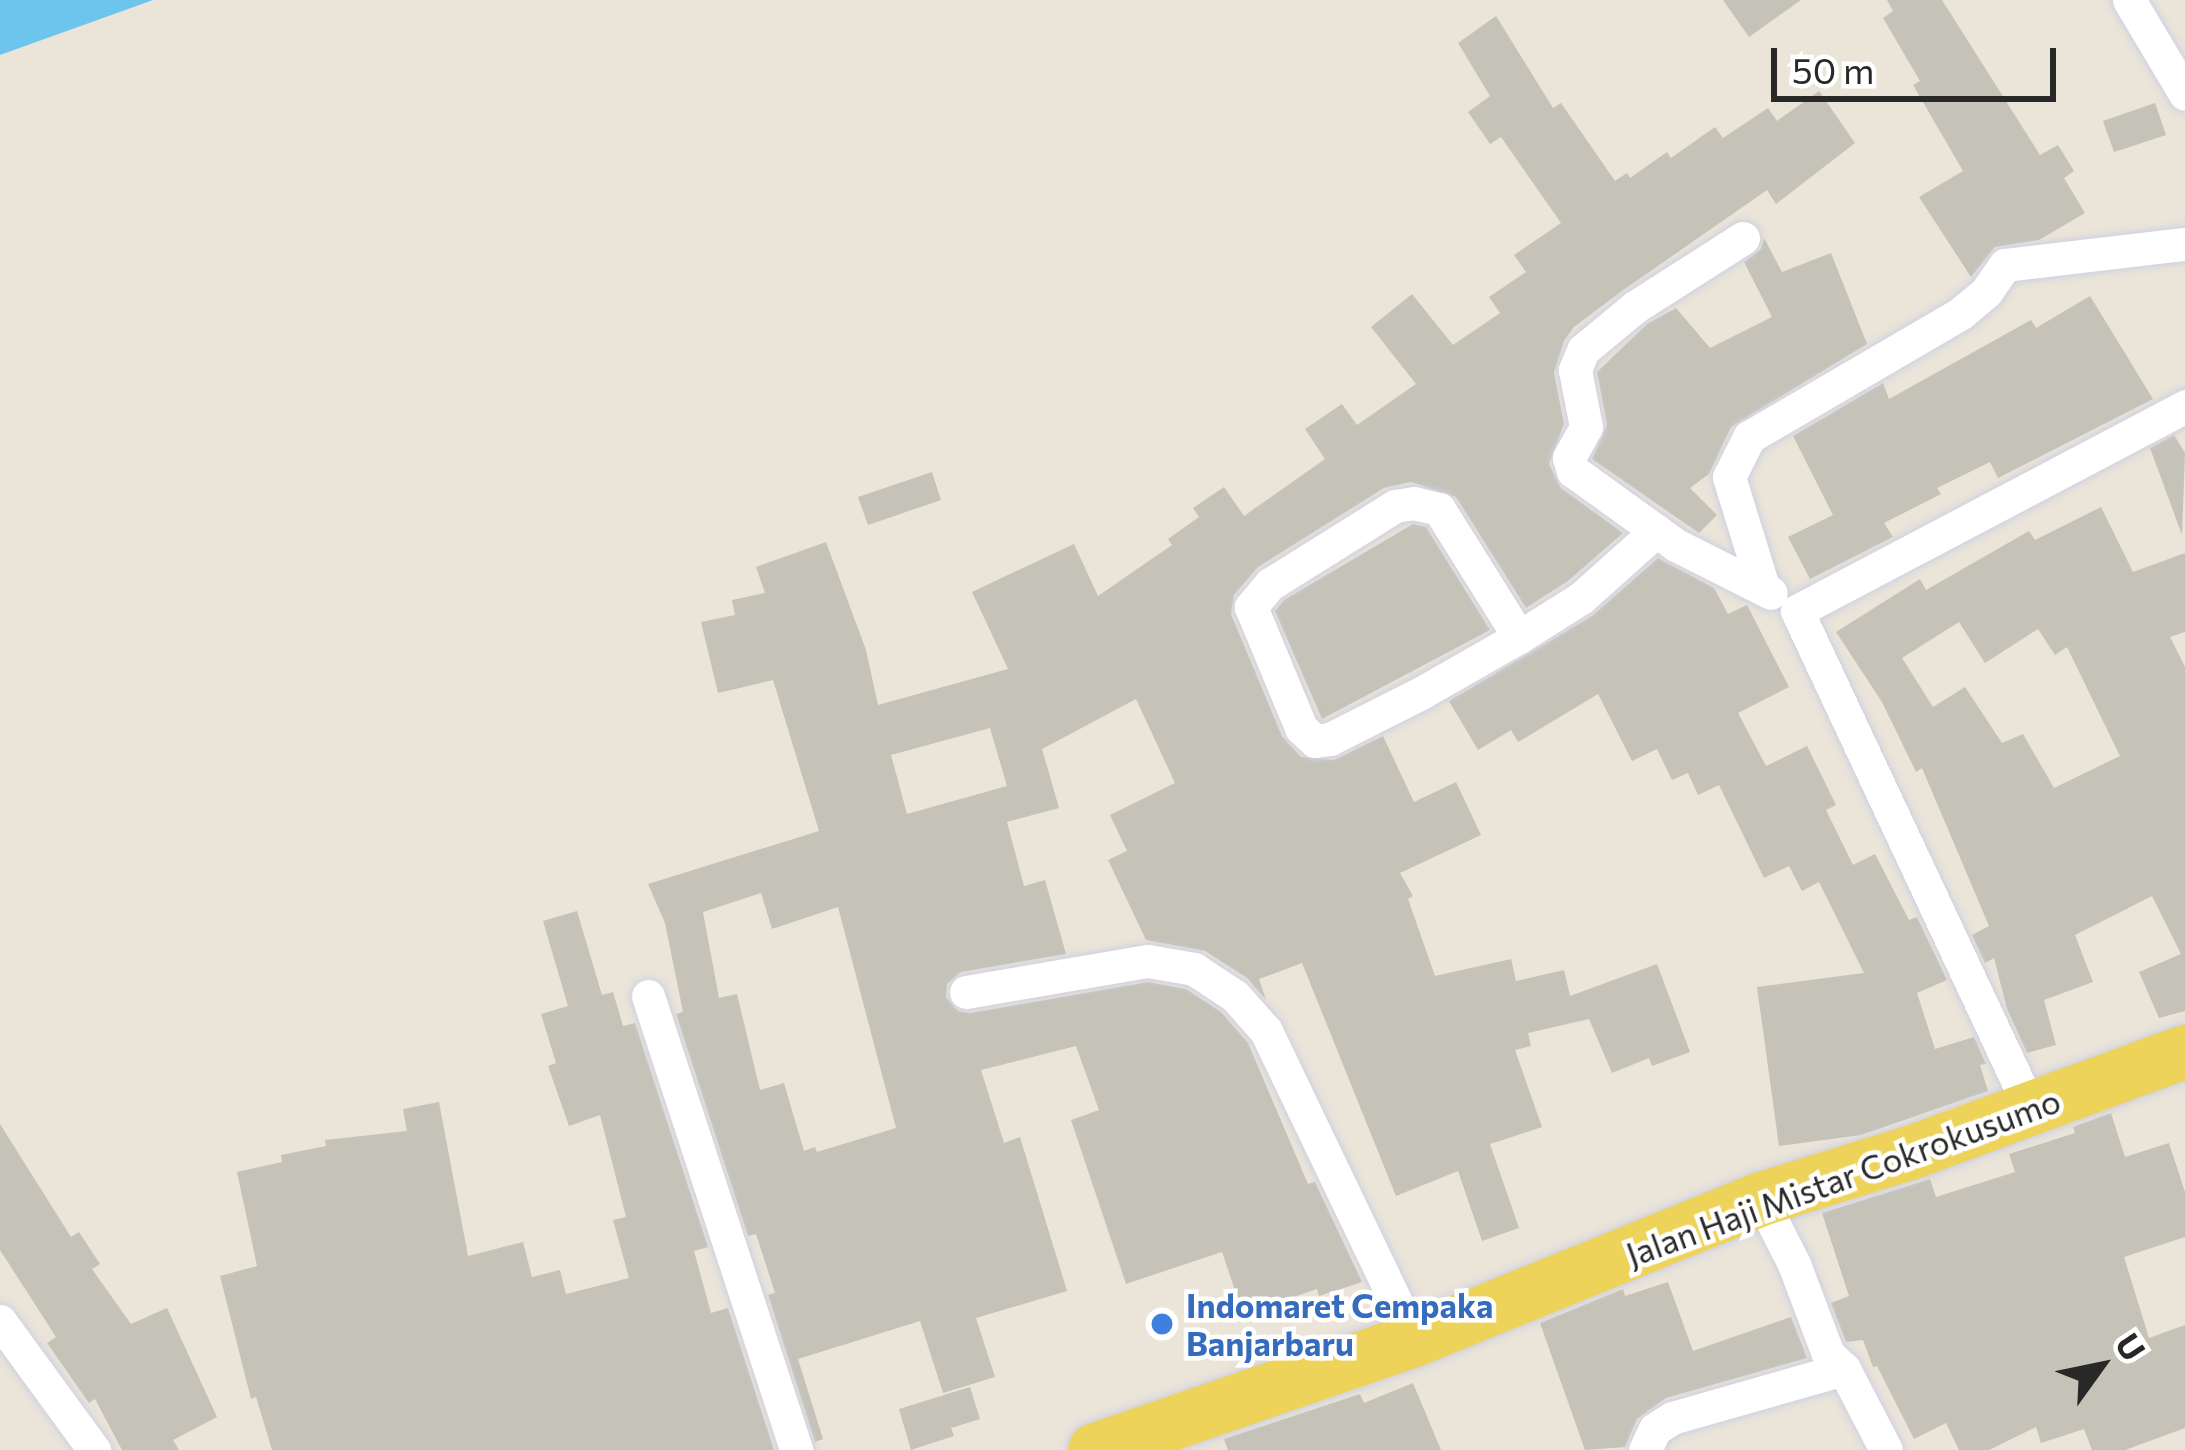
<!DOCTYPE html>
<html>
<head>
<meta charset="utf-8">
<style>
	body { margin:0 }
	#map { position:relative; width:2185px; height:1450px; overflow:hidden; background:#eae4d9; font-family:Commissioner,sans-serif }
	div>[style] { position:absolute }
	.water>* { inset:0; background:#6dc4ec }
	.building>* { inset:0; background:#c5c2b8 }
	.roads { filter:drop-shadow(0 0 3px #cfd1e1) drop-shadow(0 0 3px #cfd1e1) }
	.minor>* { height:33px; margin:-16.5px; padding:0 16.5px; transform-origin:16.5px; border-radius:16.5px; background:#fff }
	.primary>* { height:54px; margin:-27px; padding:0 27px; transform-origin:27px; border-radius:27px; background:#eed35b }
	.dots>* { width:33px; height:33px; translate:-50% -50%; box-sizing:border-box; border:6px solid #fff; border-radius:50% }
	span { translate:-50% -50%; white-space:nowrap; text-align:center; line-height:1.15; -webkit-text-stroke:9px #fff; paint-order:stroke }
	.street-label { font-size:33px; color:#282828 }
	.shop-label { font-size:33px; color:#366cbe; font-weight:700 }
	.left { translate:0 -50%; text-align:left }
	.north { position:absolute; left:2041px; top:1306px; width:120px; height:120px; -webkit-text-stroke:9px #fff; paint-order:stroke; rotate:57deg; font-size:33px; font-weight:700; line-height:48px; text-align:center; color:#282828 }
	.north::after { content:''; display:block; margin:auto; width:42px; height:54px; background:#282828; clip-path:polygon(50% 0,100% 100%,50% 72%,0 100%) }
	.scale { position:absolute; left:1771px; top:48px; width:285px; height:54px; box-sizing:border-box; border:6px solid #282828; border-top:0; padding-left:15px; font-size:36px; line-height:42px; white-space:nowrap; color:#282828; -webkit-text-stroke:9px #fff; paint-order:stroke }
</style>
</head>
<body>
<div id="map">
	<div class="water">
		<i style="clip-path:polygon(0 0,153px 0,0 55px)"></i>
	</div>
	<div class="building">
		<i style="clip-path:polygon(1723px 0,1801px 0,1749px 37px)"></i>
		<i style="clip-path:polygon(1887px 0,1942px 0,2040px 155px,2058px 145px,2074px 171px,2064px 178px,2085px 213px,2039px 240px,1995px 247px,1971px 277px,1919px 197px,1963px 171px,1913px 85px,1920px 81px,1883px 18px,1893px 11px)"></i>
		<i style="clip-path:polygon(evenodd,1496px 16px,1553px 108px,1561px 103px,1615px 181px,1627px 173px,1630px 178px,1667px 152px,1671px 158px,1715px 127px,1723px 138px,1768px 108px,1777px 121px,1819px 91px,1855px 143px,1776px 204px,1767px 190px,1622px 291px,1574px 327px,1564px 341px,1554px 373px,1564px 424px,1549px 464px,1561px 488px,1623px 533px,1568px 581px,1526px 608px,1456px 497px,1411px 482px,1384px 488px,1258px 567px,1234px 595px,1231px 614px,1282px 736px,1301px 757px,1334px 760px,1383px 736px,1414px 802px,1456px 782px,1481px 835px,1400px 873px,1413px 896px,1408px 899px,1435px 976px,1511px 959px,1516px 981px,1564px 970px,1570px 996px,1657px 964px,1690px 1052px,1652px 1066px,1649px 1058px,1612px 1073px,1589px 1019px,1528px 1033px,1531px 1046px,1515px 1050px,1542px 1127px,1490px 1144px,1519px 1228px,1482px 1241px,1458px 1171px,1396px 1196px,1302px 963px,1259px 979px,1266px 1000px,1247px 978px,1205px 951px,1146px 940px,1108px 860px,1127px 851px,1110px 815px,1175px 783px,1136px 699px,1042px 749px,1059px 808px,1007px 822px,1024px 886px,1045px 880px,1066px 954px,961px 972px,947px 984px,946px 997px,958px 1011px,970px 1013px,1148px 982px,1186px 989px,1221px 1012px,1248px 1043px,1308px 1184px,1315px 1182px,1362px 1282px,1319px 1296px,1317px 1289px,1243px 1314px,1222px 1252px,1126px 1284px,1071px 1120px,1099px 1110px,1076px 1046px,981px 1070px,1004px 1143px,1020px 1137px,1067px 1291px,976px 1318px,995px 1377px,943px 1393px,920px 1321px,798px 1359px,823px 1439px,815px 1442px,768px 1295px,775px 1293px,756px 1234px,748px 1236px,676px 1014px,683px 1012px,665px 923px,648px 884px,819px 831px,773px 680px,718px 693px,701px 622px,735px 615px,732px 600px,765px 593px,756px 567px,826px 542px,866px 650px,878px 705px,1008px 669px,972px 592px,1074px 544px,1098px 596px,1172px 545px,1168px 539px,1199px 517px,1193px 508px,1224px 487px,1244px 516px,1325px 459px,1305px 429px,1342px 404px,1357px 425px,1416px 384px,1371px 327px,1412px 294px,1453px 345px,1500px 313px,1489px 297px,1526px 272px,1514px 255px,1561px 223px,1501px 137px,1490px 144px,1468px 112px,1490px 96px,1458px 43px,1496px 16px,990px 728px,1007px 786px,907px 814px,891px 755px,990px 728px,1496px 16px,761px 893px,772px 929px,838px 907px,896px 1128px,817px 1152px,815px 1147px,804px 1151px,784px 1083px,760px 1090px,737px 994px,719px 998px,703px 912px,761px 893px)"></i>
		<i style="clip-path:polygon(2155px 103px,2166px 135px,2114px 152px,2103px 121px)"></i>
		<i style="clip-path:polygon(1764px 238px,1782px 272px,1831px 253px,1867px 344px,1731px 427px,1709px 474px,1690px 488px,1717px 515px,1699px 533px,1592px 459px,1607px 425px,1597px 372px,1647px 324px,1676px 308px,1710px 348px,1772px 317px,1744px 262px,1761px 249px)"></i>
		<i style="clip-path:polygon(2090px 296px,2153px 399px,1998px 478px,1990px 462px,1937px 488px,1941px 494px,1884px 523px,1893px 537px,1810px 579px,1788px 537px,1833px 515px,1793px 436px,1883px 383px,1889px 399px,2031px 320px,2036px 328px)"></i>
		<i style="clip-path:polygon(2174px 435px,2185px 453px,2182px 535px,2150px 448px)"></i>
		<i style="clip-path:polygon(932px 472px,941px 500px,868px 525px,858px 497px)"></i>
		<i style="clip-path:polygon(evenodd,2101px 507px,2133px 572px,2185px 553px,2185px 632px,2170px 637px,2185px 667px,2185px 1011px,2159px 1018px,2139px 972px,2181px 954px,2152px 896px,2075px 935px,2093px 982px,2044px 1000px,2056px 1045px,2027px 1053px,2007px 1009px,1994px 958px,1985px 963px,1972px 935px,1989px 926px,1922px 768px,1916px 772px,1882px 702px,1836px 632px,1920px 579px,1926px 590px,2029px 531px,2035px 540px,2101px 507px,1959px 622px,1985px 663px,2038px 629px,2055px 655px,2067px 647px,2120px 756px,2054px 788px,2023px 734px,2002px 743px,1965px 687px,1933px 707px,1902px 658px,1959px 622px)"></i>
		<i style="clip-path:polygon(1413px 524px,1426px 527px,1490px 630px,1322px 719px,1275px 611px,1284px 600px)"></i>
		<i style="clip-path:polygon(1658px 558px,1714px 588px,1728px 614px,1747px 605px,1789px 687px,1738px 713px,1766px 766px,1807px 746px,1836px 805px,1826px 810px,1853px 865px,1875px 854px,1909px 920px,1917px 917px,1947px 980px,1917px 993px,1935px 1049px,1974px 1037px,1986px 1064px,1980px 1065px,1988px 1091px,1861px 1135px,1779px 1146px,1757px 987px,1864px 973px,1819px 882px,1802px 891px,1789px 866px,1764px 878px,1719px 785px,1698px 795px,1688px 773px,1672px 780px,1657px 749px,1632px 761px,1598px 694px,1518px 742px,1511px 730px,1478px 750px,1449px 701px,1592px 616px)"></i>
		<i style="clip-path:polygon(577px 911px,602px 995px,613px 992px,623px 1026px,635px 1023px,708px 1247px,694px 1251px,711px 1313px,728px 1308px,774px 1450px,272px 1450px,256px 1397px,251px 1399px,220px 1276px,257px 1266px,237px 1172px,282px 1162px,281px 1155px,326px 1146px,325px 1140px,407px 1131px,403px 1109px,439px 1102px,468px 1256px,523px 1242px,532px 1277px,560px 1270px,566px 1294px,629px 1278px,613px 1220px,626px 1217px,600px 1115px,569px 1126px,548px 1066px,556px 1063px,541px 1014px,568px 1006px,543px 921px)"></i>
		<i style="clip-path:polygon(2111px 1113px,2125px 1157px,2169px 1143px,2185px 1192px,2185px 1237px,2124px 1257px,2149px 1338px,2185px 1325px,2185px 1428px,2125px 1450px,2092px 1450px,2084px 1429px,2041px 1443px,2036px 1427px,1989px 1450px,1959px 1450px,1946px 1423px,1914px 1439px,1877px 1366px,1873px 1367px,1863px 1340px,1846px 1342px,1831px 1303px,1849px 1296px,1822px 1213px,1930px 1179px,1936px 1197px,2015px 1172px,2009px 1154px,2075px 1133px,2073px 1127px)"></i>
		<i style="clip-path:polygon(0 1124px,71px 1237px,79px 1232px,100px 1264px,92px 1269px,131px 1324px,167px 1308px,217px 1417px,173px 1440px,179px 1450px,122px 1450px,95px 1399px,89px 1403px,47px 1343px,56px 1337px,0 1250px)"></i>
		<i style="clip-path:polygon(1668px 1282px,1693px 1351px,1791px 1317px,1807px 1358px,1666px 1398px,1637px 1419px,1625px 1447px,1585px 1450px,1540px 1323px,1623px 1289px,1625px 1296px)"></i>
		<i style="clip-path:polygon(1413px 1383px,1441px 1450px,1228px 1450px,1224px 1439px,1360px 1394px,1364px 1403px)"></i>
		<i style="clip-path:polygon(970px 1387px,980px 1419px,951px 1428px,954px 1436px,911px 1450px,899px 1409px)"></i>
	</div>
	<div class="roads">
		<div class="minor">
			<i style="left:2129px;top:0;width:109px;rotate:59.2deg"></i>
			<i style="left:1743px;top:238px;width:128px;rotate:147.4deg"></i>
			<i style="left:1635px;top:307px;width:67px;rotate:140.4deg"></i>
			<i style="left:1583px;top:350px;width:22px;rotate:112deg"></i>
			<i style="left:1575px;top:370px;width:58px;rotate:79.1deg"></i>
			<i style="left:1586px;top:427px;width:35px;rotate:119deg"></i>
			<i style="left:1569px;top:458px;width:14px;rotate:73deg"></i>
			<i style="left:1573px;top:471px;width:127px;rotate:35.7deg"></i>
			<i style="left:1676px;top:545px;width:106px;rotate:26.8deg"></i>
			<i style="left:1763px;top:587px;width:115px;rotate:-107.2deg"></i>
			<i style="left:1729px;top:477px;width:45px;rotate:-63.4deg"></i>
			<i style="left:1749px;top:437px;width:246px;rotate:-30.3deg"></i>
			<i style="left:1961px;top:313px;width:33px;rotate:-40deg"></i>
			<i style="left:1986px;top:292px;width:33px;rotate:-55deg"></i>
			<i style="left:2005px;top:265px;width:181px;rotate:-6.7deg"></i>
			<i style="left:1519px;top:637px;width:151px;rotate:-122deg"></i>
			<i style="left:1439px;top:509px;width:26px;rotate:-167deg"></i>
			<i style="left:1414px;top:503px;width:19px;rotate:171deg"></i>
			<i style="left:1395px;top:506px;width:147px;rotate:148deg"></i>
			<i style="left:1270px;top:584px;width:30px;rotate:130deg"></i>
			<i style="left:1251px;top:607px;width:131px;rotate:67.5deg"></i>
			<i style="left:1301px;top:728px;width:19px;rotate:43deg"></i>
			<i style="left:1315px;top:741px;width:15px;rotate:-8deg"></i>
			<i style="left:1330px;top:739px;width:102px;rotate:-26.8deg"></i>
			<i style="left:1421px;top:693px;width:113px;rotate:-29.7deg"></i>
			<i style="left:1519px;top:637px;width:73px;rotate:-32.2deg"></i>
			<i style="left:1581px;top:598px;width:101px;rotate:-41.8deg"></i>
			<i style="left:966px;top:992px;width:185px;rotate:-9.7deg"></i>
			<i style="left:1148px;top:961px;width:47px;rotate:9.9deg"></i>
			<i style="left:1194px;top:969px;width:49px;rotate:33.4deg"></i>
			<i style="left:1235px;top:996px;width:47px;rotate:48.5deg"></i>
			<i style="left:1266px;top:1031px;width:343px;rotate:64.4deg"></i>
			<i style="left:648px;top:996px;width:478px;rotate:71.9deg"></i>
			<i style="left:2031px;top:1110px;width:551px;rotate:-115.12deg"></i>
			<i style="left:1797px;top:611px;width:439px;rotate:-27.8deg"></i>
			<i style="left:1761px;top:1199px;width:73px;rotate:63.1deg"></i>
			<i style="left:1794px;top:1264px;width:96px;rotate:69.3deg"></i>
			<i style="left:1828px;top:1354px;width:22px;rotate:43deg"></i>
			<i style="left:1844px;top:1369px;width:91px;rotate:62.6deg"></i>
			<i style="left:0;top:1321px;width:160px;rotate:53.9deg"></i>
			<i style="left:1645px;top:1450px;width:23px;rotate:-65deg"></i>
			<i style="left:1655px;top:1429px;width:20px;rotate:-33deg"></i>
			<i style="left:1672px;top:1418px;width:179px;rotate:-15.9deg"></i>
		</div>
		<div class="primary">
			<i style="left:1095px;top:1450px;width:337px;rotate:-19deg"></i>
			<i style="left:1414px;top:1340px;width:375px;rotate:-22.1deg"></i>
			<i style="left:1761px;top:1199px;width:156px;rotate:-17.2deg"></i>
			<i style="left:1910px;top:1153px;width:293px;rotate:-20.2deg"></i>
		</div>
	</div>
	<div class="dots">
		<i style="left:1162px;top:1324px;background:#3f7fe0"></i>
	</div>
	<div class="street-label">
		<span style="left:1843px;top:1177px;rotate:-20deg">Jalan Haji Mistar Cokrokusumo</span>
	</div>
	<div class="shop-label">
		<span class="left" style="left:1186px;top:1324px">Indomaret Cempaka<br>Banjarbaru</span>
	</div>
	<div class="north">U</div>
	<div class="scale">50 m</div>
</div>
</body>
</html>
